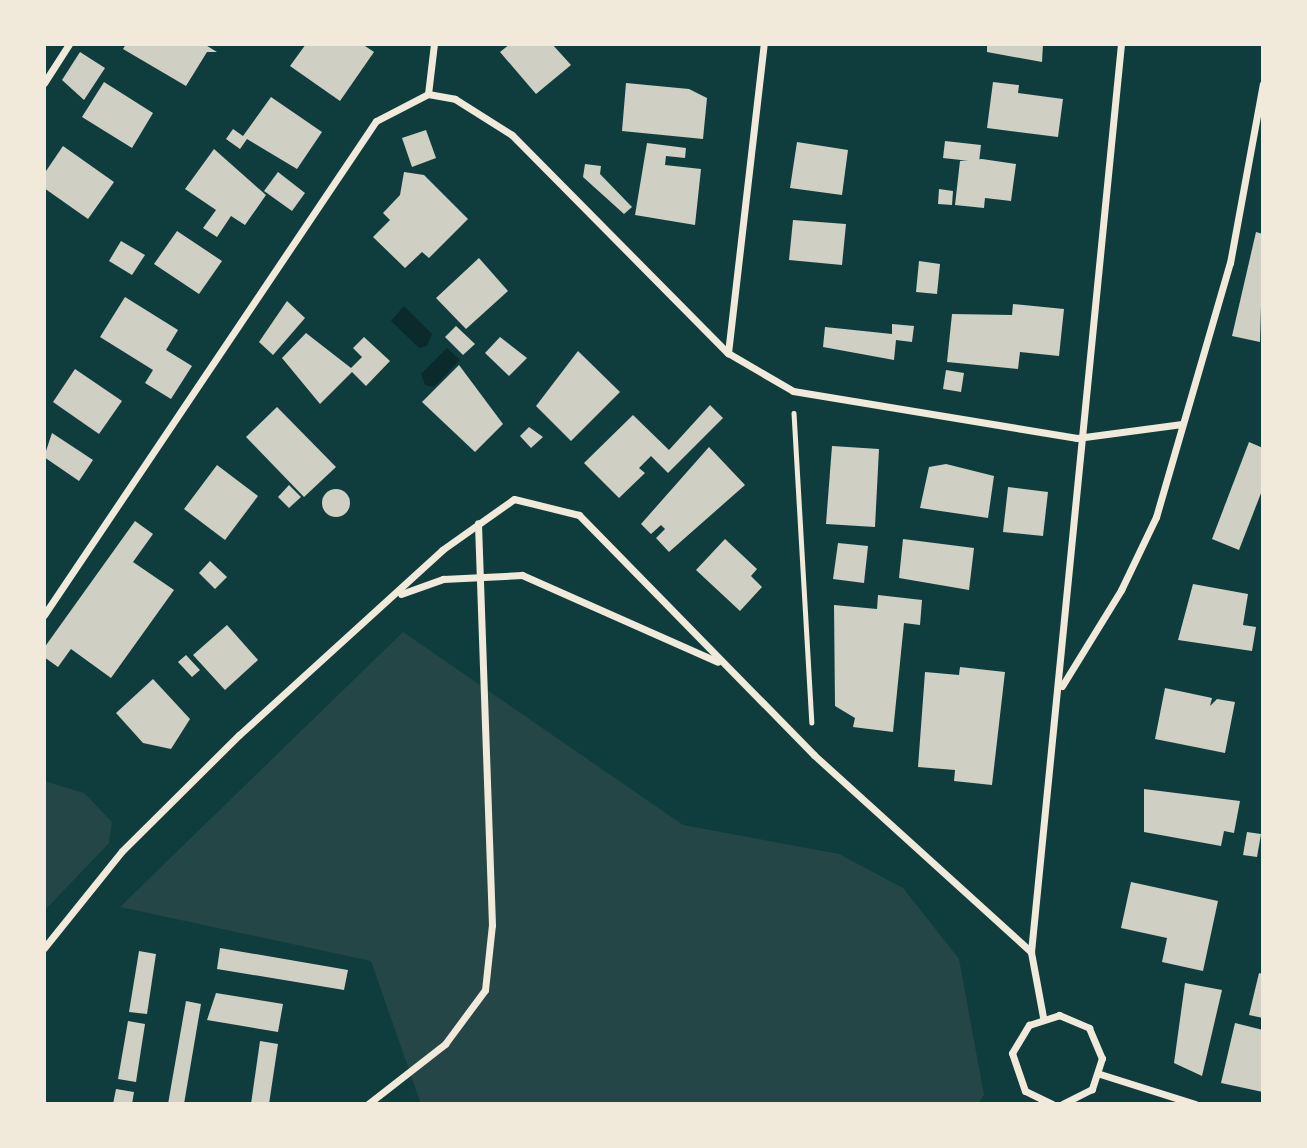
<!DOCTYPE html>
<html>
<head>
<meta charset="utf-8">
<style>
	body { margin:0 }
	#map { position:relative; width:1307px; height:1148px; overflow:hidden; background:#0f3d3e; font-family:Karla,sans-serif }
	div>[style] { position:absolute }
	.green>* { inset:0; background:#244646 }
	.water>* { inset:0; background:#0a2a2b }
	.building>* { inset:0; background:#cfcfc3 }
	.round { border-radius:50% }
	.path>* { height:4.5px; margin:-2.25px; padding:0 2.25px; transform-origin:2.25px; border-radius:2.25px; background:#f1e9da }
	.minor>* { height:7px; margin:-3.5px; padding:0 3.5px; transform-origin:3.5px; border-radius:3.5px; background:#f1e9da }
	span { translate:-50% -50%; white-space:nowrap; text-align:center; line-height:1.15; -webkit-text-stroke:5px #f1e9da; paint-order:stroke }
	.frame { position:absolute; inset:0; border:46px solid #f1e9da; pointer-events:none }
</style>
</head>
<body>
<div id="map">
	<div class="green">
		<i style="clip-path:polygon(403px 632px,683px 825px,839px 854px,903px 888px,959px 959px,984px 1095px,978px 1104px,421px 1104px,371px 961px,120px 907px)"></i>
		<i style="clip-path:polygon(44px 781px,84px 793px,112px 822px,109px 843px,44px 911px)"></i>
	</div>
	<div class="water">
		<i style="clip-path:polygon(404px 306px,432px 334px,427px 346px,419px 348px,391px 321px)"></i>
		<i style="clip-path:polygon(447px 348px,460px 360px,434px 387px,425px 385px,421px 374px)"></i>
	</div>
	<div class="building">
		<i style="clip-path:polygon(126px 44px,204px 44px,217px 52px,207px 52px,186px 86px,123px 49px)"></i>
		<i style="clip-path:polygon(306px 44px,362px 44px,374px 52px,340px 101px,290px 66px)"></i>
		<i style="clip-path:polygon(510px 44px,552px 44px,571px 65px,536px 94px,500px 52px)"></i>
		<i style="clip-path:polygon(987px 44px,1043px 44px,1042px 62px,987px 52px)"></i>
		<i style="clip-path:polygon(80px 52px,105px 68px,84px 100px,62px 80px)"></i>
		<i style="clip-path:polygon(104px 82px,153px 113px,132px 148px,82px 117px)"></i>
		<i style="clip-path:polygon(993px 82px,1019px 85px,1018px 93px,1063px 99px,1058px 137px,987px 128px)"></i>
		<i style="clip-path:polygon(626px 83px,689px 89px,707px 98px,703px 139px,622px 131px)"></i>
		<i style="clip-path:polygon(271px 97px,322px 132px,297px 169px,247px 139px,240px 149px,226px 139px,233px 129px,243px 136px)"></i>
		<i style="clip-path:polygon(426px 130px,436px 158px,412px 167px,402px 138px)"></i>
		<i style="clip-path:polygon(945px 141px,981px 145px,979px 162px,943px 158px)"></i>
		<i style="clip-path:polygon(797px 142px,848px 150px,842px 195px,790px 188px)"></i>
		<i style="clip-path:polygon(647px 143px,686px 148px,685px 158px,666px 156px,665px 165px,701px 169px,695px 225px,635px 215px)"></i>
		<i style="clip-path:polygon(63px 146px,114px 182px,88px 219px,44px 188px,44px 174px)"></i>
		<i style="clip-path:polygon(214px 149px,266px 195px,245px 225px,231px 216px,217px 237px,203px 228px,216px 210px,185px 189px)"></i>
		<i style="clip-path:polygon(982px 159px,1016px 164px,1011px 201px,985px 198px,984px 208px,955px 205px,960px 161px)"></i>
		<i style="clip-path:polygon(585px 164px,601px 166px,600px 174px,632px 207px,624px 214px,583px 177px)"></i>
		<i style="clip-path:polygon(278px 172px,305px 193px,292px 211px,264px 191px)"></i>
		<i style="clip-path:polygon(404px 172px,424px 175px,468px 219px,429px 258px,422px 252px,405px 268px,373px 237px,390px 220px,383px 213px,400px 195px)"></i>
		<i style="clip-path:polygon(939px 189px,953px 191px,952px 205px,938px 204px)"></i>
		<i style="clip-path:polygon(793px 220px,846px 224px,842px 265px,789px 260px)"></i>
		<i style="clip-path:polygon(177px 231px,222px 261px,199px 294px,154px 264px)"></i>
		<i style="clip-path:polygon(1256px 232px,1263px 234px,1260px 342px,1232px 336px)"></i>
		<i style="clip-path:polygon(121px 241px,145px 255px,132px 275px,109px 261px)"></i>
		<i style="clip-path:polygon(479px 258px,508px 291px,466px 329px,436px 298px)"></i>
		<i style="clip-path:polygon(919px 261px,940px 264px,937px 294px,916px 292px)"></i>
		<i style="clip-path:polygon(125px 297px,178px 330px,166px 350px,192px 366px,171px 399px,145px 383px,153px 370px,100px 337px)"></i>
		<i style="clip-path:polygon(287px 301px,305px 318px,273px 355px,259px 342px)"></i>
		<i style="clip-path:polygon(1013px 304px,1064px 309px,1059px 356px,1020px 352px,1018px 369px,947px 362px,952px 314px,1012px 315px)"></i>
		<i style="clip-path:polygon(892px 324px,914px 326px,912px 342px,896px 340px,894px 360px,823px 347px,825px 327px,892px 334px)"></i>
		<i style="clip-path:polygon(456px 326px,475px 344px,463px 355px,445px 337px)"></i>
		<i style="clip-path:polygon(306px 333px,351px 368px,362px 357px,353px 348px,364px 337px,390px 361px,366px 386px,352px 372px,320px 404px,282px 358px)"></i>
		<i style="clip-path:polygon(500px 337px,527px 358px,509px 376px,485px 353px)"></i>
		<i style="clip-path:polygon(578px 351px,620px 392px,571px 441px,536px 406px)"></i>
		<i style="clip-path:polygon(459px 365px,503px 424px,475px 452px,422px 402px)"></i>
		<i style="clip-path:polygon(75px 369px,122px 401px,99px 434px,53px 402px)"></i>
		<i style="clip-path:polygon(946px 370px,964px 373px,961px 392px,943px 389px)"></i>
		<i style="clip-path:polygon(710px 405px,723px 418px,668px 473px,651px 456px,639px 468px,645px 473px,619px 498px,584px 463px,633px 415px,669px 450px)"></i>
		<i style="clip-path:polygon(277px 407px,336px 467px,304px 497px,246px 437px)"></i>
		<i style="clip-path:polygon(529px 427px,543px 437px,531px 448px,520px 436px)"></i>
		<i style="clip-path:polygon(52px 433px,93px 460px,79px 481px,44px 457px)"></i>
		<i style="clip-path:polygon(1249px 442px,1263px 448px,1263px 488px,1239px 550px,1212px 539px)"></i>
		<i style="clip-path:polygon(832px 446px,879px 449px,875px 527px,826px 524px)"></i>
		<i style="clip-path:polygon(709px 447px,745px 485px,669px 552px,656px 538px,665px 529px,661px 525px,651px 534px,641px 524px)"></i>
		<i style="clip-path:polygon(946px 464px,994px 476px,988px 518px,920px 508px,929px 467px)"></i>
		<i style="clip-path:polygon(217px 465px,258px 496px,225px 540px,184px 509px)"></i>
		<i style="clip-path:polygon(289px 485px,301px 497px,289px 508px,278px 497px)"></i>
		<i style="clip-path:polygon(1008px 487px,1048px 492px,1043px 536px,1003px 532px)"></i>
		<i class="round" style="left:322px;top:489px;width:28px;height:28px"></i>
		<i style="clip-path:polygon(135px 521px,153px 534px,133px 562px,174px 590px,111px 678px,71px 649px,58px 667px,44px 657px,44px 648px)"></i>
		<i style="clip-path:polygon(725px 539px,757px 569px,751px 576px,762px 587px,740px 611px,696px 570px)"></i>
		<i style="clip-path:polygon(903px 539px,974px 548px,969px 590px,899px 578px)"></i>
		<i style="clip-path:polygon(838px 543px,868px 546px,864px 583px,833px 579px)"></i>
		<i style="clip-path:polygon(210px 561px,227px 577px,215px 589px,199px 573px)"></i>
		<i style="clip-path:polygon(1193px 584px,1248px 594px,1243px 625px,1256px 627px,1252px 651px,1178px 640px)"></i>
		<i style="clip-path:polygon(878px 595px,922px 600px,920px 625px,904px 623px,893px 732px,853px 727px,855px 718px,835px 706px,834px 605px,877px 609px)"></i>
		<i style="clip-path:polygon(227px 625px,258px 660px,225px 690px,193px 655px)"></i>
		<i style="clip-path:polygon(186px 655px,200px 670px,192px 677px,178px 662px)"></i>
		<i style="clip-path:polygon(960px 667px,1005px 672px,992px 785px,954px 781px,955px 770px,918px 767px,925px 672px,959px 675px)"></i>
		<i style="clip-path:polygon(153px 679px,190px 719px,171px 749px,143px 743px,116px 713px)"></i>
		<i style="clip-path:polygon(1165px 688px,1212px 698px,1210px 706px,1217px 699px,1235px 702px,1225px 753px,1155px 739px)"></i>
		<i style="clip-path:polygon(1144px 789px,1240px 801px,1234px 833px,1224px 831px,1221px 846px,1144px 832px)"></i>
		<i style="clip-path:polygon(1247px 832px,1261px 834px,1257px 857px,1243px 855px)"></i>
		<i style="clip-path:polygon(1131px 882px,1218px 901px,1203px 971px,1162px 962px,1167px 938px,1121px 928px)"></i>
		<i style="clip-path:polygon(220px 948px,348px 970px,344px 990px,217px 969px)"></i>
		<i style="clip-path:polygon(139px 951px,156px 954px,147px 1014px,129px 1012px)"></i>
		<i style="clip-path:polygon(1259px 973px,1263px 974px,1263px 1018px,1249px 1015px)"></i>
		<i style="clip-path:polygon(1185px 983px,1222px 990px,1202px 1076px,1174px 1063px)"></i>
		<i style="clip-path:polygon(216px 993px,283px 1004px,278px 1032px,207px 1020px)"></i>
		<i style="clip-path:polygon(186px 1001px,201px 1004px,184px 1104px,168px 1104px)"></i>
		<i style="clip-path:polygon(128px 1021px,145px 1024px,136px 1082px,118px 1079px)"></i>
		<i style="clip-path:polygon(1235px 1023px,1263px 1030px,1263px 1092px,1221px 1083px)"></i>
		<i style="clip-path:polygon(260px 1041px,278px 1044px,269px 1104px,251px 1104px)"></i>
		<i style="clip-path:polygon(116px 1089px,134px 1092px,132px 1104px,113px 1104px)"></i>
	</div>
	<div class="path">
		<i style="left:794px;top:413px;width:310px;rotate:86.7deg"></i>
	</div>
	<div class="minor">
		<i style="left:44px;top:83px;width:46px;rotate:-57.3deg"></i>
		<i style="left:428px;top:94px;width:50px;rotate:-83.2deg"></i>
		<i style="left:728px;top:353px;width:311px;rotate:-83.4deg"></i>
		<i style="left:401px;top:594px;width:45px;rotate:-19.7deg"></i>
		<i style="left:443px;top:579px;width:79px;rotate:-2.9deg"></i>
		<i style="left:522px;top:575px;width:214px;rotate:23.9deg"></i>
		<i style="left:44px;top:615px;width:595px;rotate:-56.1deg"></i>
		<i style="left:376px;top:121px;width:59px;rotate:-27.4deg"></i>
		<i style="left:428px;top:94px;width:27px;rotate:10deg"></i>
		<i style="left:455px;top:99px;width:67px;rotate:32.3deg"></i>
		<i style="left:512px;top:135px;width:307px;rotate:45.3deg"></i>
		<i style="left:728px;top:353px;width:75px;rotate:30.3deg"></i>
		<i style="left:793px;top:391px;width:288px;rotate:9.4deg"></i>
		<i style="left:1077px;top:438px;width:106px;rotate:-7.6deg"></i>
		<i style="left:1062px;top:686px;width:113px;rotate:-58.4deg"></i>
		<i style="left:1121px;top:590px;width:81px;rotate:-64.4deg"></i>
		<i style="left:1156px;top:517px;width:265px;rotate:-73.8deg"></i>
		<i style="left:1230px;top:263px;width:182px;rotate:-79.6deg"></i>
		<i style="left:44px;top:948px;width:124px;rotate:-51.2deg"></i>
		<i style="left:122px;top:851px;width:165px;rotate:-44.8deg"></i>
		<i style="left:239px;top:735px;width:275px;rotate:-42.3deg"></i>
		<i style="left:442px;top:550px;width:88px;rotate:-35.3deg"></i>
		<i style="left:514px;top:499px;width:67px;rotate:13.8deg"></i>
		<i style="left:579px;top:515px;width:336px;rotate:45.6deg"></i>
		<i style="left:814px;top:755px;width:293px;rotate:42.2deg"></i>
		<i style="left:1043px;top:1017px;width:66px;rotate:-100.5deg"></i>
		<i style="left:1031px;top:952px;width:912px;rotate:-84.34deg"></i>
		<i style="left:1100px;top:1074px;width:100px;rotate:17.5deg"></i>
		<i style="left:368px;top:1104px;width:98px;rotate:-37.9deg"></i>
		<i style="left:445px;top:1044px;width:67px;rotate:-53.5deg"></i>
		<i style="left:485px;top:990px;width:65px;rotate:-83.9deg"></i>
		<i style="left:492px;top:925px;width:402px;rotate:-92deg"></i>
		<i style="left:1052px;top:1104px;width:30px;rotate:-154deg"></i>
		<i style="left:1025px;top:1091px;width:40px;rotate:-108.9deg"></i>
		<i style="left:1012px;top:1053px;width:33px;rotate:-59deg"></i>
		<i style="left:1029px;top:1025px;width:32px;rotate:-18deg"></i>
		<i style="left:1059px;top:1015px;width:33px;rotate:23deg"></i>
		<i style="left:1089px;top:1028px;width:33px;rotate:67deg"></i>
		<i style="left:1102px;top:1058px;width:33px;rotate:108deg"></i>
		<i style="left:1092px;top:1089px;width:33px;rotate:153deg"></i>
	</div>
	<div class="frame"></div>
</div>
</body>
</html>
